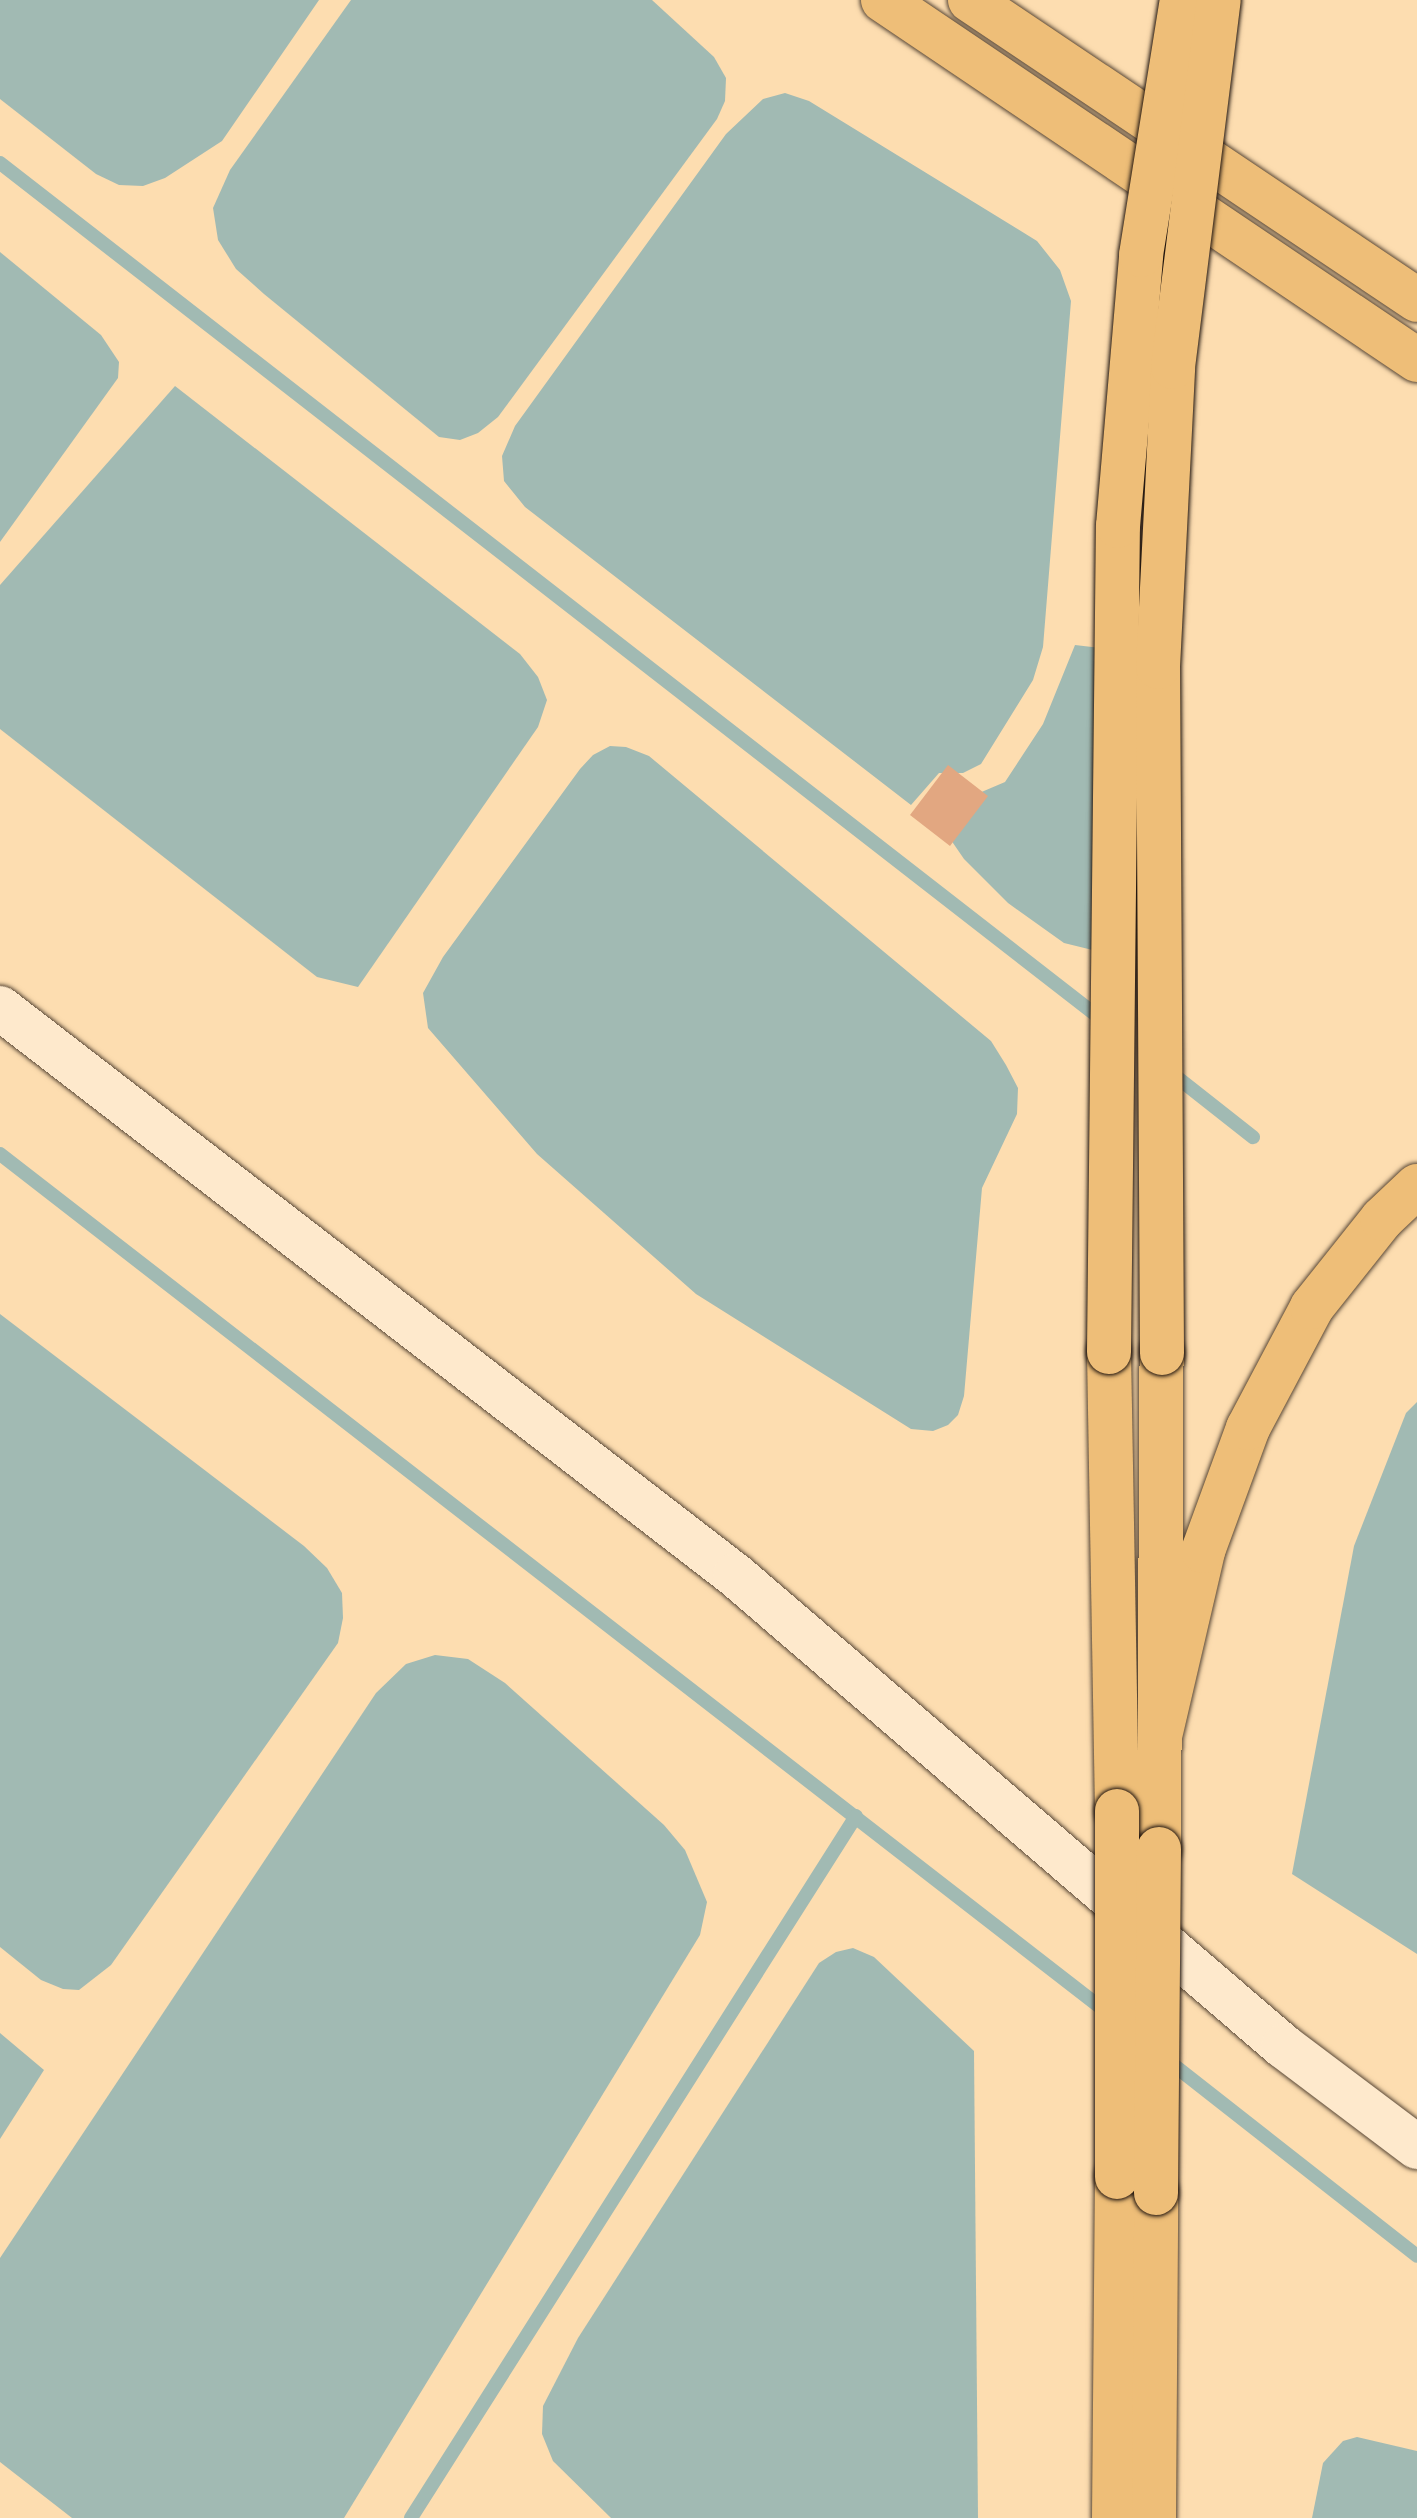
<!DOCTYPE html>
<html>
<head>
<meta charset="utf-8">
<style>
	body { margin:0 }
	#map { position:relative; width:1417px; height:2518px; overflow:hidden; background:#fdddb0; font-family:"Gentium Book Plus",serif }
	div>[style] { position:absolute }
	.water>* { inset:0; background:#a1bab3 }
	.stream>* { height:14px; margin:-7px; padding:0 7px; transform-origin:7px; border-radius:7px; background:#a1bab3 }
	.building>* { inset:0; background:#e2a781 }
	.roads { filter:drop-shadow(0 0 2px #584736) drop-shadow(0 0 2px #584736) }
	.minor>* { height:44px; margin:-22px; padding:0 22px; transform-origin:22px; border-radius:22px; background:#fee9cc }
	.motorway>* { height:44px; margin:-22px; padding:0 22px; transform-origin:22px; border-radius:22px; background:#eebe78 }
	.bridges { filter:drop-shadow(0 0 2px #21150e) drop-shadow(0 0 2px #21150e) }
	.motorway-bridge>* { height:44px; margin:-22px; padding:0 22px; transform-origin:22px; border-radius:22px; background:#eebe78 }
	span { translate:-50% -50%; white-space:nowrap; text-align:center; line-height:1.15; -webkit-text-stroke:6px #fee9cc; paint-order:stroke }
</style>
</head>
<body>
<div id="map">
	<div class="water">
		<i style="clip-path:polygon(0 0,319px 0,222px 141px,165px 178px,143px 186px,119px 185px,96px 174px,0 99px)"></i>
		<i style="clip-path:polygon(351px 0,652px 0,714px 57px,726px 78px,725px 101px,717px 119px,498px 417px,478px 433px,460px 440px,439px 437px,264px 294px,236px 269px,218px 240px,213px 208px,230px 170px)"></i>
		<i style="clip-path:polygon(785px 93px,809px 101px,1037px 241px,1060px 270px,1071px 301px,1043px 647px,1033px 680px,981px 764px,963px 773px,939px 773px,911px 805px,525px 507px,504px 481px,502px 456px,515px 426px,726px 134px,763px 99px)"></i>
		<i style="clip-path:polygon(0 252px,101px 335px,119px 362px,118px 378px,0 542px)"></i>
		<i style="clip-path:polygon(175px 386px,520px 654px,538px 677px,547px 700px,538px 727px,358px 987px,317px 977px,0 729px,0 585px)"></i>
		<i style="clip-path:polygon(1075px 645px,1126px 651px,1125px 958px,1064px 943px,1008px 903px,964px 859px,942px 827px,958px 802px,1005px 782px,1043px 724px)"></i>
		<i style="clip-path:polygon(610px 746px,626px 747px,649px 756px,991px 1041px,1006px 1065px,1018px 1088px,1017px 1114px,982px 1188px,964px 1396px,958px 1415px,948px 1425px,933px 1431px,911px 1429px,696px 1294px,537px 1154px,428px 1028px,423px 993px,443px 957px,580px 769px,593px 755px)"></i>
		<i style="clip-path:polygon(0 1314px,304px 1546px,327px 1568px,342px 1593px,343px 1618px,338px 1643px,111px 1965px,79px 1990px,63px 1989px,41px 1980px,0 1947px)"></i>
		<i style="clip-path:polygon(1417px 1402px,1417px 1954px,1292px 1874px,1354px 1546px,1406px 1413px)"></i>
		<i style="clip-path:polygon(435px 1655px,468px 1659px,505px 1683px,664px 1825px,685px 1850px,707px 1902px,700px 1935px,344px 2518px,72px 2518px,0 2462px,0 2258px,376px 1693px,406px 1664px)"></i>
		<i style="clip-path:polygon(853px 1948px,874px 1957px,974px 2051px,978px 2518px,611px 2518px,553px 2461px,542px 2434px,543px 2406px,578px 2338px,819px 1963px,836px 1952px)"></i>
		<i style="clip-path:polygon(0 2033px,44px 2070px,0 2139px)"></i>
		<i style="clip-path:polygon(1357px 2437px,1417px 2451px,1417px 2518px,1312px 2518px,1323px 2463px,1343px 2441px)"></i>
	</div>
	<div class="stream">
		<i style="left:0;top:163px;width:1400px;rotate:37.86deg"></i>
		<i style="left:1169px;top:1071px;width:107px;rotate:38.2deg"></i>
		<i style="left:0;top:1154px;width:1403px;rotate:37.79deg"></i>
		<i style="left:1166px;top:2059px;width:319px;rotate:38.1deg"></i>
		<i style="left:411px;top:2518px;width:831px;rotate:-57.63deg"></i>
	</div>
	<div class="building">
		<i style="clip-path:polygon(948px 765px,988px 796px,950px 846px,910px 815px)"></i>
	</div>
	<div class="roads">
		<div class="minor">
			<i style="left:0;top:1008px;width:928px;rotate:37.65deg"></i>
			<i style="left:735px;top:1575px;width:723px;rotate:40.68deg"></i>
			<i style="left:1283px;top:2046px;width:168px;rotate:37deg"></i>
		</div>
		<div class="motorway">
			<i style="left:883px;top:0;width:644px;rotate:33.99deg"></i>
			<i style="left:970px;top:0;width:538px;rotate:33.87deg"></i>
			<i style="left:1109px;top:1352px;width:459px;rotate:89deg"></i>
			<i style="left:1161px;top:1732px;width:186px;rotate:-76.9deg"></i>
			<i style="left:1203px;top:1551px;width:131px;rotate:-69.9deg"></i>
			<i style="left:1248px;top:1428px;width:137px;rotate:-62.1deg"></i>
			<i style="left:1312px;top:1307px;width:112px;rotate:-51.5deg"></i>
			<i style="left:1382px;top:1219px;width:48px;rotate:-43.3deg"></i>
			<i style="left:1159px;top:1849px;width:496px;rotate:-89.7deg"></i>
			<i style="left:1114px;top:2518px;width:341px;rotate:-89.5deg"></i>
			<i style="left:1154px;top:2518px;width:325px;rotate:-89.6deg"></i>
		</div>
	</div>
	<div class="bridges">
		<div class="motorway-bridge">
			<i style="left:1109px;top:1352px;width:826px;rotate:-89.38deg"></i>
			<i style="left:1118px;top:526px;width:272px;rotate:-85.1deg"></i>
			<i style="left:1141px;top:255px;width:258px;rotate:-80.9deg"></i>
			<i style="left:1162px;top:1353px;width:686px;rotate:-90.33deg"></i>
			<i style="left:1158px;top:667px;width:300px;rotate:-87.1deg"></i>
			<i style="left:1173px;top:367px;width:370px;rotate:-82.9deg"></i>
			<i style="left:1117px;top:2177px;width:366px;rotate:-90deg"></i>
			<i style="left:1156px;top:2193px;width:344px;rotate:-89.5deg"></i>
		</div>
	</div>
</div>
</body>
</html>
